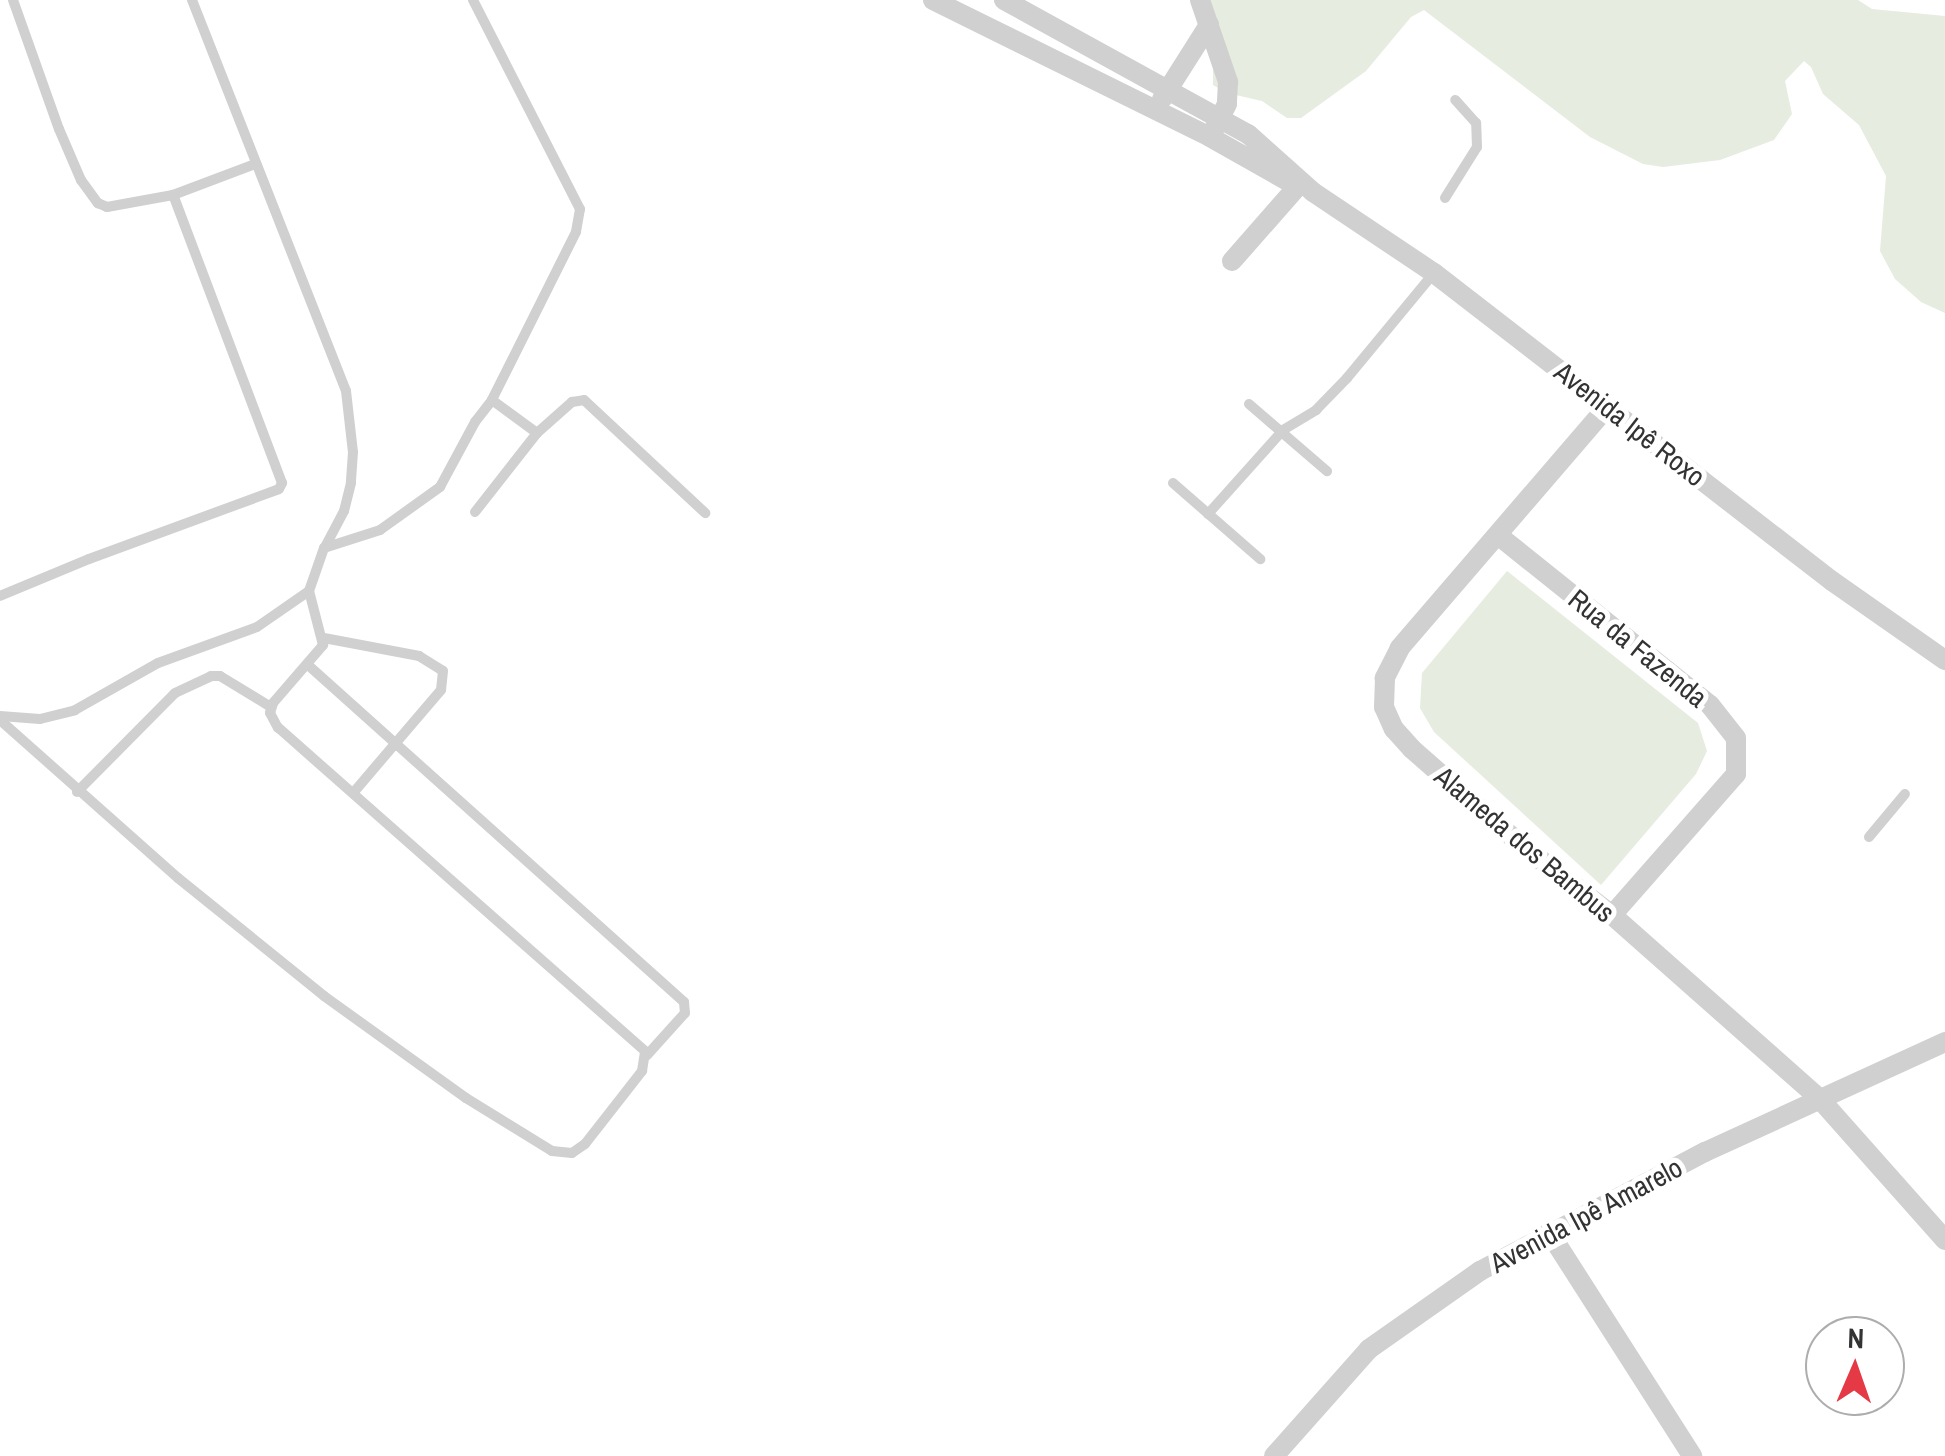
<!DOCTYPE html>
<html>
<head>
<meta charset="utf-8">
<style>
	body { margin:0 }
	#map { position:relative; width:1945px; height:1456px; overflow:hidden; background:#fff; font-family:"Archivo Narrow",sans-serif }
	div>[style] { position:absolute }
	.green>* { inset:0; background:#e6ecdf }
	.lane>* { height:10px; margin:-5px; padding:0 5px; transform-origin:5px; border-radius:5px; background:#d0d0d0 }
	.street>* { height:20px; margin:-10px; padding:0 10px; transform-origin:10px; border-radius:10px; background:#d0d0d0 }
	span { translate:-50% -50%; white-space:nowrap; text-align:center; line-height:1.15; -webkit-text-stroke:10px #fff; paint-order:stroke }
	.street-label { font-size:28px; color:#333 }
	.north { position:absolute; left:1805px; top:1316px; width:100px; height:100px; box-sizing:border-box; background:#fff; border:2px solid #adadad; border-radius:50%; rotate:2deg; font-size:28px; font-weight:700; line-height:40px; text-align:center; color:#333 }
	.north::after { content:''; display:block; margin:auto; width:35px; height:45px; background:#e63946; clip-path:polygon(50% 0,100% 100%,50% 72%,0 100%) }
</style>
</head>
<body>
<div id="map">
	<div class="green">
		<i style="clip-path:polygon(1194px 0,1858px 0,1872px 9px,1945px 16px,1945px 313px,1921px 302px,1895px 279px,1880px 251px,1886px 176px,1859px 125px,1823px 94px,1811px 67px,1804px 61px,1785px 81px,1792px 114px,1774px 140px,1720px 160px,1663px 167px,1643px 164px,1590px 137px,1424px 10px,1411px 17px,1366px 71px,1301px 118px,1287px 118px,1262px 101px,1227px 93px,1213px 85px,1213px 53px)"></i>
		<i style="clip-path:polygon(1507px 571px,1698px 723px,1707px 751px,1696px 774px,1601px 885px,1434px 732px,1420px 708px,1422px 673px)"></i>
	</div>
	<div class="lane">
		<i style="left:13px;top:0;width:137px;rotate:70.4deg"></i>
		<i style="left:59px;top:129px;width:56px;rotate:66.7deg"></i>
		<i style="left:81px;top:180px;width:29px;rotate:54deg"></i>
		<i style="left:98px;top:203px;width:10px;rotate:24deg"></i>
		<i style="left:107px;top:207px;width:67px;rotate:-10.3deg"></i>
		<i style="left:192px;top:0;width:420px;rotate:68.5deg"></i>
		<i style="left:346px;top:391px;width:61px;rotate:83.5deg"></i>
		<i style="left:353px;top:452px;width:31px;rotate:94deg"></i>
		<i style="left:351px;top:483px;width:29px;rotate:104deg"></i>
		<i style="left:344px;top:511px;width:41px;rotate:117.8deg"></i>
		<i style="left:473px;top:0;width:235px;rotate:62.9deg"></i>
		<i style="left:580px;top:209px;width:23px;rotate:100deg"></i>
		<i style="left:576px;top:232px;width:188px;rotate:116.6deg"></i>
		<i style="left:1445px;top:198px;width:60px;rotate:-57.9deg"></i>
		<i style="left:1477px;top:147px;width:24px;rotate:-92deg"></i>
		<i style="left:1476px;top:123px;width:31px;rotate:-132deg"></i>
		<i style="left:1249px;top:404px;width:103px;rotate:40.7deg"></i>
		<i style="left:1173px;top:483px;width:116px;rotate:41.1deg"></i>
		<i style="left:475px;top:512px;width:100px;rotate:-51.9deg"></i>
		<i style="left:537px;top:433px;width:47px;rotate:-41.5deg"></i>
		<i style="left:572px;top:402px;width:12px;rotate:-9deg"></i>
		<i style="left:584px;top:400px;width:166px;rotate:43deg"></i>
		<i style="left:1208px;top:514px;width:113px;rotate:-48.2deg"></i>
		<i style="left:1283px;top:430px;width:39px;rotate:-31deg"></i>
		<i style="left:1316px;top:410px;width:45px;rotate:-45.9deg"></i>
		<i style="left:1347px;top:378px;width:136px;rotate:-50.4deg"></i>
		<i style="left:0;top:596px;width:96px;rotate:-22.6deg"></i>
		<i style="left:89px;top:559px;width:202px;rotate:-20.2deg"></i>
		<i style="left:279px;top:489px;width:7px;rotate:-63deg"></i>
		<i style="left:282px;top:483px;width:308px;rotate:-110.7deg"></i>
		<i style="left:173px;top:195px;width:88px;rotate:-20.7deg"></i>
		<i style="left:324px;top:638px;width:97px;rotate:10.7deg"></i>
		<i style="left:419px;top:656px;width:28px;rotate:32deg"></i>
		<i style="left:443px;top:671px;width:19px;rotate:96deg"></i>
		<i style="left:441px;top:690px;width:135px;rotate:130.5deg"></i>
		<i style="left:308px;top:665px;width:505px;rotate:41.87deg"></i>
		<i style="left:684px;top:1002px;width:11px;rotate:85deg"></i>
		<i style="left:685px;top:1013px;width:57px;rotate:132.1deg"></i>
		<i style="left:0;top:716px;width:40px;rotate:4.3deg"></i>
		<i style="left:40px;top:719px;width:36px;rotate:-14deg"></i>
		<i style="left:75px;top:710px;width:95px;rotate:-29.5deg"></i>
		<i style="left:158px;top:663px;width:105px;rotate:-20deg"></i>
		<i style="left:257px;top:627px;width:63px;rotate:-34.7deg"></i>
		<i style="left:309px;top:591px;width:46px;rotate:-70.8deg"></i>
		<i style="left:324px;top:548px;width:59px;rotate:-17.8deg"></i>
		<i style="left:380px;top:530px;width:74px;rotate:-35.6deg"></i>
		<i style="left:440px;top:487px;width:74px;rotate:-61.7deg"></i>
		<i style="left:475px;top:422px;width:28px;rotate:-52deg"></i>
		<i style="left:492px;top:400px;width:56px;rotate:36.3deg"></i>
		<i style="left:0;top:720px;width:238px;rotate:41.6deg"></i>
		<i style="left:178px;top:878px;width:188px;rotate:38.9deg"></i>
		<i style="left:324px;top:996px;width:175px;rotate:35.7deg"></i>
		<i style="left:466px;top:1098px;width:101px;rotate:31.6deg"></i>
		<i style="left:552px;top:1151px;width:20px;rotate:6deg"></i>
		<i style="left:572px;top:1153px;width:16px;rotate:-35deg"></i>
		<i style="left:585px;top:1144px;width:93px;rotate:-52deg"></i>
		<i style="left:642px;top:1071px;width:20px;rotate:-81deg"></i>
		<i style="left:645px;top:1051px;width:489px;rotate:-138.6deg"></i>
		<i style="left:278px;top:728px;width:17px;rotate:-118deg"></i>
		<i style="left:270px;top:713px;width:10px;rotate:-73deg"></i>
		<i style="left:273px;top:703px;width:77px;rotate:-49.2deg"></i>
		<i style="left:323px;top:645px;width:56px;rotate:-104.5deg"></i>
		<i style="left:77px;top:792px;width:139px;rotate:-45.3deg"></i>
		<i style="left:175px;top:693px;width:40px;rotate:-25deg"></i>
		<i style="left:211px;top:676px;width:9px"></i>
		<i style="left:220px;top:676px;width:60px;rotate:31.3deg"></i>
		<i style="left:1869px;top:837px;width:56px;rotate:-50.1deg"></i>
	</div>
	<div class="street">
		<i style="left:933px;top:0;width:309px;rotate:26.3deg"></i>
		<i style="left:1210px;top:137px;width:95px;rotate:29.5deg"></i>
		<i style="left:1004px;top:0;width:278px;rotate:28.8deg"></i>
		<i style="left:1248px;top:134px;width:87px;rotate:41.7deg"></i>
		<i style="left:1313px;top:192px;width:146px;rotate:33.8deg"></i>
		<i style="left:1434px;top:273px;width:503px;rotate:37.74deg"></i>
		<i style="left:1832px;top:581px;width:138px;rotate:35deg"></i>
		<i style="left:1200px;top:0;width:87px;rotate:71.1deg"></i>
		<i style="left:1228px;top:82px;width:22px;rotate:93deg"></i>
		<i style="left:1227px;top:104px;width:29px;rotate:117deg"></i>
		<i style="left:1162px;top:99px;width:88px;rotate:-57.6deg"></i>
		<i style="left:1232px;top:261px;width:98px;rotate:-48.7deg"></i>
		<i style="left:1607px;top:407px;width:318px;rotate:130.7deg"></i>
		<i style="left:1400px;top:648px;width:34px;rotate:117deg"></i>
		<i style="left:1385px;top:678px;width:29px;rotate:92deg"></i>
		<i style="left:1384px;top:707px;width:24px;rotate:66deg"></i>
		<i style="left:1394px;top:729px;width:27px;rotate:48deg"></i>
		<i style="left:1412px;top:749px;width:144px;rotate:41.3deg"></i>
		<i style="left:1520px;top:844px;width:116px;rotate:37.7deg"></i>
		<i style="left:1612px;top:915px;width:276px;rotate:41.5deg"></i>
		<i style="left:1819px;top:1098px;width:190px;rotate:48.4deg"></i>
		<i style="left:1499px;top:536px;width:270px;rotate:38.7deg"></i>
		<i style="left:1710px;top:705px;width:42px;rotate:51.8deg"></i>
		<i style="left:1736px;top:738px;width:36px;rotate:90deg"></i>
		<i style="left:1736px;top:774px;width:188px;rotate:131.3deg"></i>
		<i style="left:1549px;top:1232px;width:266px;rotate:57.4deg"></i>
		<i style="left:1274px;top:1456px;width:143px;rotate:-48.4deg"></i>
		<i style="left:1369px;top:1349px;width:136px;rotate:-35.1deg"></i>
		<i style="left:1480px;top:1271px;width:255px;rotate:-27.9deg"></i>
		<i style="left:1705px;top:1152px;width:264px;rotate:-24.6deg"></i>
	</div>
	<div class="street-label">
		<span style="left:1630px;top:424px;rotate:38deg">Avenida Ipê Roxo</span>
		<span style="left:1638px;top:648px;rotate:39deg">Rua da Fazenda</span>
		<span style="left:1525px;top:844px;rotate:40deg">Alameda dos Bambus</span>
		<span style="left:1586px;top:1215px;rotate:-28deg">Avenida Ipê Amarelo</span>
	</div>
	<div class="north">N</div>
</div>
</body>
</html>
